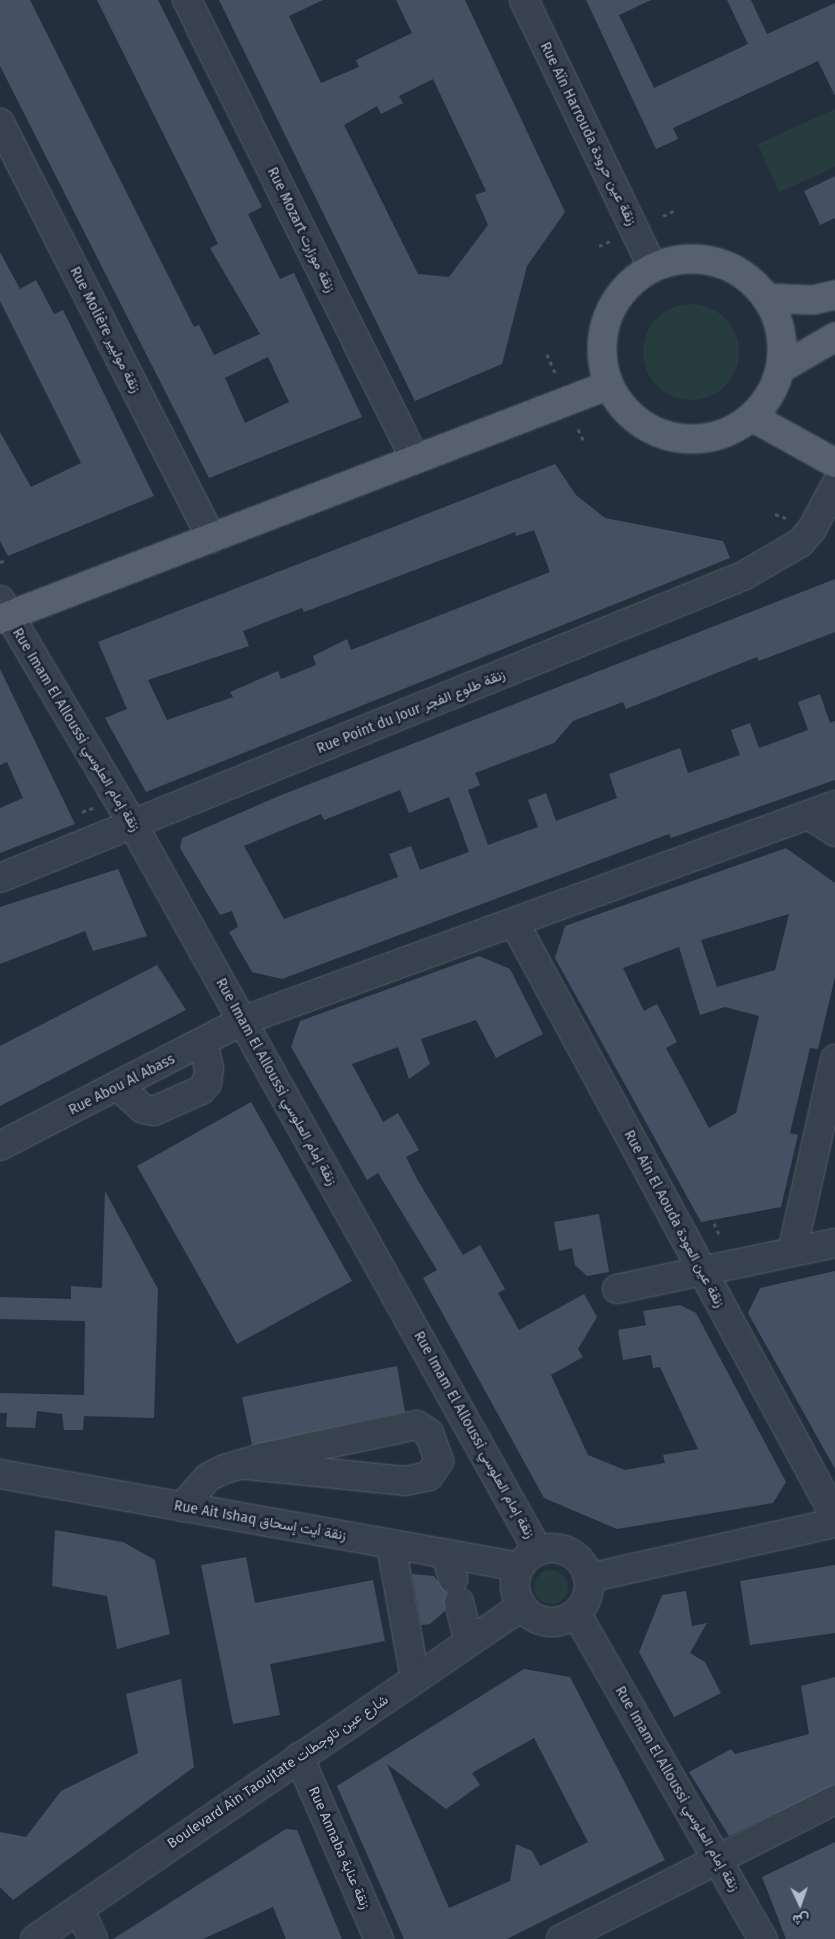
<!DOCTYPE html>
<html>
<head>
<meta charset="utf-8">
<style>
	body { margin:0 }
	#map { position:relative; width:835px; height:1939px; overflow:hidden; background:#242f3e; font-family:"Fira Sans",Vazirmatn,sans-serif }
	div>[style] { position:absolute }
	.green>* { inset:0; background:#263c3f }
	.round { border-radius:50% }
	.building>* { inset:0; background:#455162 }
	.path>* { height:3px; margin-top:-1.5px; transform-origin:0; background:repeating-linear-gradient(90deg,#44595c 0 4px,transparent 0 8px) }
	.roads { filter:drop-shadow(0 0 1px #565f6c) drop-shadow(0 0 1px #565f6c) }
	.minor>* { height:28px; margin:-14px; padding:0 14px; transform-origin:14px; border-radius:14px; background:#38414e }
	.minor>.ring { margin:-14px; padding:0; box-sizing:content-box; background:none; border:28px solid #38414e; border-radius:50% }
	.major>* { height:28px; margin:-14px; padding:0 14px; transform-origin:14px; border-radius:14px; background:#56606e }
	.major>.ring { margin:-14px; padding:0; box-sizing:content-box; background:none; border:28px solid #56606e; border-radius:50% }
	span { translate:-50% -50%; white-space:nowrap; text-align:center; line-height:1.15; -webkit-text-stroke:5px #1d2633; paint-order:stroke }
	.street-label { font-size:14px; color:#b4bcc9 }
	.north { position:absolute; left:775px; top:1879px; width:50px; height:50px; -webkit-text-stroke:4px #1d2633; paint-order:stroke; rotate:177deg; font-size:14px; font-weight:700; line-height:20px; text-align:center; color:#b4bcc9 }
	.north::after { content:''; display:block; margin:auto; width:18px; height:22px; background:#b4bcc9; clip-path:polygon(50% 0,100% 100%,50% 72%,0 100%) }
</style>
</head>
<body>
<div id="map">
	<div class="green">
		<i style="clip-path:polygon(835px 109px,835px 167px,779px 192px,758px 144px)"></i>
		<i class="round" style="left:643px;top:304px;width:96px;height:96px"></i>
		<i class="round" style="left:534px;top:1570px;width:34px;height:34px"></i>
	</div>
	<div class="building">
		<i style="clip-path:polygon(evenodd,0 0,30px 0,194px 327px,199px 325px,214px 355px,260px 334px,210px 248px,218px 244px,97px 0,158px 0,262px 207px,248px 214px,280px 279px,294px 273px,362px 417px,209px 478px,0 66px,0 0,268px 357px,289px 402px,245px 423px,225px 378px,268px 357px)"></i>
		<i style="clip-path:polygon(evenodd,219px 0,323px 0,289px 16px,321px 83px,359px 67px,356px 60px,412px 33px,396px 0,465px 0,565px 212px,527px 266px,502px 364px,415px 401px,219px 0,433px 79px,486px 191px,475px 195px,488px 225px,449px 277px,418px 274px,344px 125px,377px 106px,381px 114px,403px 103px,399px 96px,433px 79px)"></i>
		<i style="clip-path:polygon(586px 0,651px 0,619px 15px,654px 88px,748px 44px,727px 0,751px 0,767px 34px,835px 3px,835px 96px,818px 61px,673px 128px,678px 139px,656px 149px)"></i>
		<i style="clip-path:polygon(835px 176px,835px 218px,820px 225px,804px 191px)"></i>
		<i style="clip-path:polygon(0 252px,20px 289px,36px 280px,54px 314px,63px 310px,154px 496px,8px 556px,0 541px,0 432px,31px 487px,81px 463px,0 301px)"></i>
		<i style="clip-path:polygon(evenodd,555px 464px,576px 495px,605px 518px,723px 541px,730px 558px,146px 792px,105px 718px,127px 709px,98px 642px,555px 464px,534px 530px,550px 572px,351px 650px,347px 639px,313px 656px,316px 665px,281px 679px,278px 671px,230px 692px,233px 697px,167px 720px,148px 680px,249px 646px,243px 631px,302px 608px,304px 612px,515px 532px,516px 536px,534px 530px)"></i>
		<i style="clip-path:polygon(evenodd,835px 579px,835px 632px,759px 661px,757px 657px,626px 709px,623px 702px,573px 721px,554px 743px,475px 773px,480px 785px,468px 790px,488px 845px,538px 827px,528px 800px,546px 793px,556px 821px,617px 798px,609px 774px,680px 748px,688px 773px,740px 755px,731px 730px,750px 723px,759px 748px,808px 730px,798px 702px,820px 694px,830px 723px,835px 721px,835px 780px,671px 838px,669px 834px,282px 979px,252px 972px,229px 932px,238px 927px,232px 911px,220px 915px,180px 848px,182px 838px,279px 796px,835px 579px,400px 790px,409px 813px,449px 797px,469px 852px,420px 870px,411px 846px,389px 854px,398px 877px,284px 919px,244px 846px,321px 814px,324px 820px,400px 790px)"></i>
		<i style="clip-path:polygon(0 669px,75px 824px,0 853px,0 808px,23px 798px,7px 762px,0 765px)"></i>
		<i style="clip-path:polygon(evenodd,786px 848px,835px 883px,835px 977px,818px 1049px,810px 1048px,790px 1133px,798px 1135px,781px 1207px,701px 1222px,555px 958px,565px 926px,786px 848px,789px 914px,775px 970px,717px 987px,701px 940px,789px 914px,786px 848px,679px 947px,700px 1015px,725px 1007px,759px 1016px,736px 1113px,709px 1128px,666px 1048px,677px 1042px,657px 1004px,644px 1011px,623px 968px,679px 947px)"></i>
		<i style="clip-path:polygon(118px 869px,147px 936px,93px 951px,85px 931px,0 964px,0 907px)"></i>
		<i style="clip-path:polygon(479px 956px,510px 969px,543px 1034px,496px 1058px,476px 1020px,421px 1039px,430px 1064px,409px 1079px,398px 1047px,352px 1064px,383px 1122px,398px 1113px,419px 1150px,406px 1157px,417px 1179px,463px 1255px,480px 1245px,505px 1289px,498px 1293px,519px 1330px,584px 1294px,597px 1317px,578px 1349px,583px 1357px,551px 1375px,588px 1455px,625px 1470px,665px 1463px,663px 1455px,698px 1449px,660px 1367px,653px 1368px,651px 1355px,623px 1360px,618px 1330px,646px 1325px,643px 1311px,680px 1305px,696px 1313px,786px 1482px,773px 1503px,617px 1529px,544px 1498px,423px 1278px,437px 1270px,378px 1173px,367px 1180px,291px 1047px,300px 1021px)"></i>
		<i style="clip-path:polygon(157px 965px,186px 1010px,0 1106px,0 1046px)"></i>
		<i style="clip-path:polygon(251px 1102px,352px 1281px,237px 1344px,137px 1166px)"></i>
		<i style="clip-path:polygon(105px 1191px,158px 1289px,154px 1418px,84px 1416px,83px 1430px,64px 1430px,62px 1414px,37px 1411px,35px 1428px,6px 1427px,7px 1413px,0 1413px,0 1393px,84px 1395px,85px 1321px,0 1319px,0 1297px,71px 1299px,71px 1286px,102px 1288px)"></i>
		<i style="clip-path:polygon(599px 1214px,609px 1272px,587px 1276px,575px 1265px,572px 1248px,559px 1251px,554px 1222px)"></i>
		<i style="clip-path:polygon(835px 1271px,835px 1469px,748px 1313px,760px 1288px)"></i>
		<i style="clip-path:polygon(397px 1366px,405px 1412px,252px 1445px,242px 1397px)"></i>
		<i style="clip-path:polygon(55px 1530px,123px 1542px,155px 1560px,170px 1634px,117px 1649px,107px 1596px,52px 1586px)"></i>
		<i style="clip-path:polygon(246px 1557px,255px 1603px,373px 1580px,385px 1641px,270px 1664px,280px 1715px,233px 1724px,201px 1565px)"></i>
		<i style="clip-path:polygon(835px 1565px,835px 1633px,750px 1645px,740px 1581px)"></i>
		<i style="clip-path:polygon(412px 1574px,434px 1576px,447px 1593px,445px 1611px,430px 1624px,421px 1625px)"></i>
		<i style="clip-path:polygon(686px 1591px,692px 1626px,707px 1623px,690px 1653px,705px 1662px,721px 1693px,674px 1717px,639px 1652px,662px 1595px)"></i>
		<i style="clip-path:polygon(evenodd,524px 1669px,570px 1677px,665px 1860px,507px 1939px,404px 1939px,337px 1786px,524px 1669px,534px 1738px,588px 1842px,540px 1866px,532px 1851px,516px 1844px,510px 1881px,449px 1908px,387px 1764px,446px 1809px,480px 1785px,472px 1773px,534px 1738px)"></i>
		<i style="clip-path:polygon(835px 1677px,835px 1785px,729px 1836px,689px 1772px,731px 1749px,735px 1754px,809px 1734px,801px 1686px)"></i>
		<i style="clip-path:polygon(181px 1679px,194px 1767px,13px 1900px,0 1887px,0 1832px,26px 1837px,61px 1791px,138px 1753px,126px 1694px)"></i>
		<i style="clip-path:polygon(286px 1829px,297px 1830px,342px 1939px,286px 1939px,273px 1907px,203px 1939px,113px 1939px)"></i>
		<i style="clip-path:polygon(835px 1842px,835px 1939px,786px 1939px,762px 1877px)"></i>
	</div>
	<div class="path">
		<i style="left:663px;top:216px;width:13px;rotate:-27deg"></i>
		<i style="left:599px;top:246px;width:12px;rotate:-24deg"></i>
		<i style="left:547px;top:354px;width:21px;rotate:67deg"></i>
		<i style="left:578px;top:429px;width:14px;rotate:65deg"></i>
		<i style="left:775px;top:514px;width:12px;rotate:20deg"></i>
		<i style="left:0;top:562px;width:4px;rotate:-14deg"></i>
		<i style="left:82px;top:812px;width:12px;rotate:-20deg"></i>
		<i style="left:714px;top:1223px;width:12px;rotate:66deg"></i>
	</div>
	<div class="roads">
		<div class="minor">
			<i style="left:187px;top:0;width:513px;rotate:63.58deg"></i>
			<i style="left:524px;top:0;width:297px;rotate:64.3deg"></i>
			<i style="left:0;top:123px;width:466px;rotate:63deg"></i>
			<i style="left:0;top:600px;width:261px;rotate:59.4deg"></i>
			<i style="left:133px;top:825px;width:831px;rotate:60.84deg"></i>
			<i style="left:809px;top:815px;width:31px;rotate:33deg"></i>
			<i style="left:0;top:878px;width:802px;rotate:-22.12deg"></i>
			<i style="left:743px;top:576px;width:66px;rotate:-30.1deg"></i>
			<i style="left:800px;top:543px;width:18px;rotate:-49deg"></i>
			<i style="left:812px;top:529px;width:49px;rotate:-61.9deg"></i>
			<i style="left:514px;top:922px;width:675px;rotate:61.61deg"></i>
			<i style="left:120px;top:1088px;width:31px;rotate:42deg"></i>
			<i style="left:143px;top:1109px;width:11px;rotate:10deg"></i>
			<i style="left:154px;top:1111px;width:51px;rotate:-24.1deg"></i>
			<i style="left:201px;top:1090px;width:9px;rotate:-49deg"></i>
			<i style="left:207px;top:1083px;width:15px;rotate:-82deg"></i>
			<i style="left:209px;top:1068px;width:26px;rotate:-103deg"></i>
			<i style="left:0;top:1146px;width:272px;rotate:-27.3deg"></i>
			<i style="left:242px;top:1021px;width:631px;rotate:-20.01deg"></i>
			<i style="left:792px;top:1252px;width:198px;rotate:-77.4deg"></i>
			<i style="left:617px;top:1289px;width:223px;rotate:-11.9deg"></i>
			<i style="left:0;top:1474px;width:528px;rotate:10.14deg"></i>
			<i style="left:182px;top:1507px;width:38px;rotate:-49deg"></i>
			<i style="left:207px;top:1478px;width:17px;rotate:-28deg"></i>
			<i style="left:222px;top:1470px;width:45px;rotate:-16.8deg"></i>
			<i style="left:265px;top:1457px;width:155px;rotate:-11.9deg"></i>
			<i style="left:417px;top:1425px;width:14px;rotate:34deg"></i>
			<i style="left:429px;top:1433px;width:30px;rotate:70deg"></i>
			<i style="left:439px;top:1461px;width:18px;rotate:124deg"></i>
			<i style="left:429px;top:1476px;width:24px;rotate:168deg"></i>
			<i style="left:406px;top:1481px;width:162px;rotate:-174.3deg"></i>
			<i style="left:391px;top:1545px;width:135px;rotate:79.8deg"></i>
			<i class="ring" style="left:515px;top:1548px;width:46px;height:46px"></i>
			<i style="left:446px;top:1554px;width:26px;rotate:74deg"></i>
			<i style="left:588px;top:1578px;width:253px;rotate:-12.6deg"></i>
			<i style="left:459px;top:1602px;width:41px;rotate:76deg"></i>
			<i style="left:576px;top:1613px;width:376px;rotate:60.2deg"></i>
			<i style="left:299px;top:1757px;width:199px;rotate:66.3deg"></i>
			<i style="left:79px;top:1909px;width:33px;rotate:65deg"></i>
			<i style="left:35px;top:1939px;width:590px;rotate:-34.36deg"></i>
			<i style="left:561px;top:1939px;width:307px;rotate:-26.9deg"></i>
		</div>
		<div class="major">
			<i class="ring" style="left:602px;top:259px;width:152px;height:152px"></i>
			<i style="left:766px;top:298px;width:47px;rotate:2.4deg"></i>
			<i style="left:813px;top:300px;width:23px;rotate:-13deg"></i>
			<i style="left:780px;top:369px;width:64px;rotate:-30.2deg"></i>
			<i style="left:752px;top:417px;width:95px;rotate:29deg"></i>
			<i style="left:0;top:619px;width:652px;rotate:-21.02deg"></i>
		</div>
	</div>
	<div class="street-label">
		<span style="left:588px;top:134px;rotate:64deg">Rue Aïn Harrouda زنقة عين حرودة</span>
		<span style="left:301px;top:230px;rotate:64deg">Rue Mozart زنقة موزارت</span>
		<span style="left:105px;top:330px;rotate:63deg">Rue Molière زنقة موليير</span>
		<span style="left:411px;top:712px;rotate:-22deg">Rue Point du Jour زنقة طلوع الفجر</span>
		<span style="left:76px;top:730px;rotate:59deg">Rue Imam El Alloussi زنقة إمام العلوسي</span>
		<span style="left:276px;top:1082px;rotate:61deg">Rue Imam El Alloussi زنقة إمام العلوسي</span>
		<span style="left:122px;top:1085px;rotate:-27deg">Rue Abou Al Abass</span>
		<span style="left:674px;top:1219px;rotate:62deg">Rue Ain El Aouda زنقة عين العودة</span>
		<span style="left:474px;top:1435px;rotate:61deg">Rue Imam El Alloussi زنقة إمام العلوسي</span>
		<span style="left:260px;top:1521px;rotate:10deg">Rue Ait Ishaq زنقة أيت إسحاق</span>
		<span style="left:278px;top:1772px;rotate:-34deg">Boulevard Ain Taoujtate شارع عين تاوجطات</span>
		<span style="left:677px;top:1789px;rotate:60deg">Rue Imam El Alloussi زنقة إمام العلوسي</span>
		<span style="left:339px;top:1848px;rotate:66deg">Rue Annaba زنقة عنابة</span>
	</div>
	<div class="north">ش</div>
</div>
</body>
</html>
